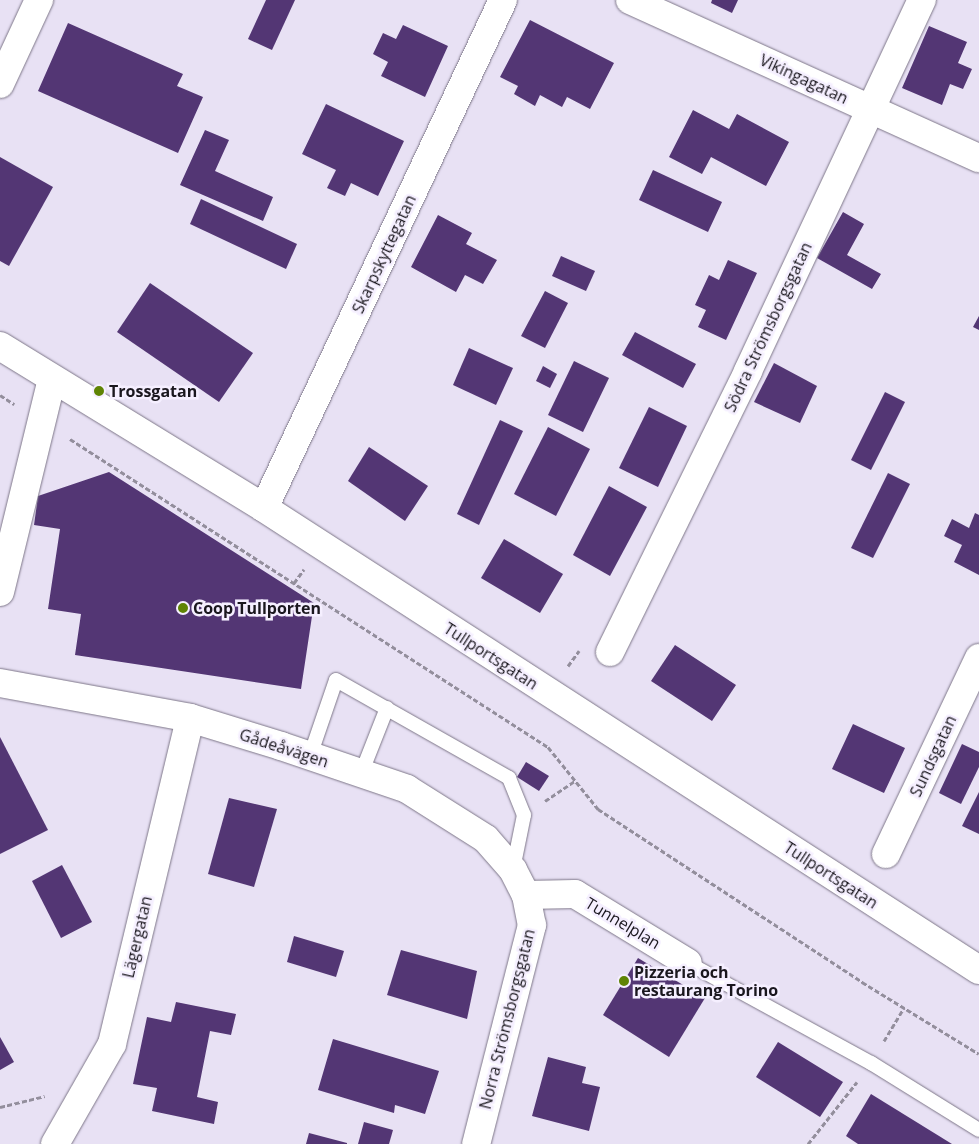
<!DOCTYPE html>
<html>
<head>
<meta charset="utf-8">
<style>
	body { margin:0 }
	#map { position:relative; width:979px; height:1144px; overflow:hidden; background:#e8e1f4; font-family:"Open Sans",sans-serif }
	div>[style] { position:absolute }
	.building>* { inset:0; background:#533674 }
	.path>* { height:3px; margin-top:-1.5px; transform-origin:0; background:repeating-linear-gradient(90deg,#938e9c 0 5px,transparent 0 7.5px) }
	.roads { filter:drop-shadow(0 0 1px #7d7688) drop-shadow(0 0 1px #7d7688) }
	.lane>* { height:14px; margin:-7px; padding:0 7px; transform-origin:7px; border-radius:7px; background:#fff }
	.street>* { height:28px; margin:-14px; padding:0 14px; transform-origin:14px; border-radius:14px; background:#fff }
	.secondary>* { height:28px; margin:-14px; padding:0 14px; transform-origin:14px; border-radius:14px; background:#fff }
	.dots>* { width:14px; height:14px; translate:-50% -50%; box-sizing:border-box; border:2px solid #f5efff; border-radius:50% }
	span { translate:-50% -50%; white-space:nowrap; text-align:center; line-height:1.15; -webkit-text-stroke:5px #f5efff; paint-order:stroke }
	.street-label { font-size:16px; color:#1a171e }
	.poi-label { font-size:16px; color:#1a171e; font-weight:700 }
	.left { translate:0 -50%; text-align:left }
</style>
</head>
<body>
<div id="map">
	<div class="building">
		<i style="clip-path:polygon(266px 0,295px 0,272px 50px,248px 39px)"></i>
		<i style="clip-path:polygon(712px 0,738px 0,732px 13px,711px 3px)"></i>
		<i style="clip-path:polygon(530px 20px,614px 63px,590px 109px,567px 97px,562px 107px,540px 95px,535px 106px,514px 94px,518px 86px,500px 77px)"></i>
		<i style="clip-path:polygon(68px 23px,183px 74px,177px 86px,203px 97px,178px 153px,38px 91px)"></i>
		<i style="clip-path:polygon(403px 25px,448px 46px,425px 97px,381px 76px,388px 62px,373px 54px,383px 33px,396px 39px)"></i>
		<i style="clip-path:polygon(929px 26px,967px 42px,958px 63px,972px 69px,963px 89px,950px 84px,942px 105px,902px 88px)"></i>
		<i style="clip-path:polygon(326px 104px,404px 141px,378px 196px,351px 183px,345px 196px,327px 188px,336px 170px,302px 154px)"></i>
		<i style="clip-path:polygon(693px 110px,729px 129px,737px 114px,789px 142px,766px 186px,711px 157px,702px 174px,669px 157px)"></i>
		<i style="clip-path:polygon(205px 130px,229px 140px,215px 171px,273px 197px,263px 221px,180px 185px)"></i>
		<i style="clip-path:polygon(0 157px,53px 187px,9px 266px,0 261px)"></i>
		<i style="clip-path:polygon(653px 170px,722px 202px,708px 232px,639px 200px)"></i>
		<i style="clip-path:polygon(201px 199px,297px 244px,286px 269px,190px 224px)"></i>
		<i style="clip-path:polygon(843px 212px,864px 224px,847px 255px,881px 274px,872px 289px,817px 258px)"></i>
		<i style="clip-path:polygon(438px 215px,472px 233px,466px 244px,497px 260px,483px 284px,465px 275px,456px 292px,411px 267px)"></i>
		<i style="clip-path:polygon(561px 256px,595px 271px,586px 291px,552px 276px)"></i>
		<i style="clip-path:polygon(728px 260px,757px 273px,726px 340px,698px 327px,706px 310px,695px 305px,709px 275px,719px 280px)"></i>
		<i style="clip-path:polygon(150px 283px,253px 353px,219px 402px,117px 332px)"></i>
		<i style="clip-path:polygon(545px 291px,568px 303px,545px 348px,521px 336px)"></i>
		<i style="clip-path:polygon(979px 316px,979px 330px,973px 327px)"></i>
		<i style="clip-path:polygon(635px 332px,696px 364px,683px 388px,622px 355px)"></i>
		<i style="clip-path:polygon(469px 348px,513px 368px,496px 405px,453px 385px)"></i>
		<i style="clip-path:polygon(574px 361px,609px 378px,583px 432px,548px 415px)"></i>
		<i style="clip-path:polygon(774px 363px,817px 386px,800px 423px,754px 402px)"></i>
		<i style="clip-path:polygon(543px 366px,557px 374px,550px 388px,536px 381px)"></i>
		<i style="clip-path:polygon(885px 392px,905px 402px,871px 470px,851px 460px)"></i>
		<i style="clip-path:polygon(649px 407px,687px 426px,658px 487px,619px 468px)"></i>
		<i style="clip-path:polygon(500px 420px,523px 431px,479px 525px,457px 514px)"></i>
		<i style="clip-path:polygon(548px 427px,590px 449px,556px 516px,514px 494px)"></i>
		<i style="clip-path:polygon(369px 447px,428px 486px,405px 521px,348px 481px)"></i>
		<i style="clip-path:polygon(109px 472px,314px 603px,301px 689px,75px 655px,81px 614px,48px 609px,60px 529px,34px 525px,38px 496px)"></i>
		<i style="clip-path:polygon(888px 473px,910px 484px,873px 558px,851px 548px)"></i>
		<i style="clip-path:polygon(609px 486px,647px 507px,610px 576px,573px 555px)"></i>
		<i style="clip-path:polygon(975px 513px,979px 515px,979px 575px,954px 562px,962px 545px,944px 536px,952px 519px,969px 528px)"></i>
		<i style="clip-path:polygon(504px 539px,563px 574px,540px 613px,481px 578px)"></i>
		<i style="clip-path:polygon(675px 645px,736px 685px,712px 721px,651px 681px)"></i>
		<i style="clip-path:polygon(853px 724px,905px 748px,884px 793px,832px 769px)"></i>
		<i style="clip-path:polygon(0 737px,48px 830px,0 854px)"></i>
		<i style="clip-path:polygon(962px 744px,979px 752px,979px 767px,961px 804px,939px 793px)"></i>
		<i style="clip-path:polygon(526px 762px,549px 776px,539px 791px,517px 777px)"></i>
		<i style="clip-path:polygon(979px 792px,979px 834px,962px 826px)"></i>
		<i style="clip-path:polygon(229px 798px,277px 809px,254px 887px,208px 874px)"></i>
		<i style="clip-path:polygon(62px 865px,92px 922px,61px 938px,32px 881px)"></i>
		<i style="clip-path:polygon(294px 936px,344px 951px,336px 977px,287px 962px)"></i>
		<i style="clip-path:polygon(401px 950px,477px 971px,467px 1019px,387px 995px)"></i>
		<i style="clip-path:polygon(638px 958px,705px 998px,669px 1057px,603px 1015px)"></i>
		<i style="clip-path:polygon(176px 1002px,236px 1014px,231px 1035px,210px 1031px,197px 1097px,218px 1102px,214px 1124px,152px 1111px,157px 1088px,133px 1084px,147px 1017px,171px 1022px)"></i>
		<i style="clip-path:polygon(0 1037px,14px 1062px,0 1070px)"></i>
		<i style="clip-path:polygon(333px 1039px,439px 1071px,425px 1114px,395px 1105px,394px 1113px,318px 1090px)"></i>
		<i style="clip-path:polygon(778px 1042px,843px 1082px,820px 1117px,756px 1077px)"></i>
		<i style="clip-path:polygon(548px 1057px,586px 1067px,582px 1083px,600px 1087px,589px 1131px,532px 1116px)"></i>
		<i style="clip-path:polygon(871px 1094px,952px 1144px,858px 1144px,846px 1136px)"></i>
		<i style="clip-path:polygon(364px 1122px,393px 1130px,389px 1144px,358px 1144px)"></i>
		<i style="clip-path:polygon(309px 1133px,347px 1143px,347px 1144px,306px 1144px)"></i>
	</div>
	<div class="path">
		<i style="left:0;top:395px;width:17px;rotate:33deg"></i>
		<i style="left:70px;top:439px;width:569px;rotate:32.8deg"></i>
		<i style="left:548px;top:747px;width:80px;rotate:51.1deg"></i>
		<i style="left:598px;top:809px;width:316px;rotate:33.2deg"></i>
		<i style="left:862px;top:982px;width:137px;rotate:31.6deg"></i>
		<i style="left:294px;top:583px;width:17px;rotate:-54deg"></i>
		<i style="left:568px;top:666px;width:19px;rotate:-54deg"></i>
		<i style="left:545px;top:801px;width:36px;rotate:-34deg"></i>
		<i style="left:884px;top:1041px;width:39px;rotate:-59deg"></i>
		<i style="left:0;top:1107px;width:46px;rotate:-13.7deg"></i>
		<i style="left:808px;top:1144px;width:79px;rotate:-51.7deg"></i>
	</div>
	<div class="roads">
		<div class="lane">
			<i style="left:310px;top:756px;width:80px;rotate:-71.1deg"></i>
			<i style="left:336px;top:680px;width:199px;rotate:29.5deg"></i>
			<i style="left:509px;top:778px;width:40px;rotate:68deg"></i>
			<i style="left:524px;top:815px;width:55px;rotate:101.5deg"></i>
			<i style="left:361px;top:774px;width:71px;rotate:-68.5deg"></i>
			<i style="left:688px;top:963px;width:209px;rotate:28.7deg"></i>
			<i style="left:871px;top:1063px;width:127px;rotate:31.8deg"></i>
		</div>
		<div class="street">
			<i style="left:630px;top:0;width:383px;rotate:24.4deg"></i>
			<i style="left:0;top:84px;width:93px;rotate:-65.1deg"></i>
			<i style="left:264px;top:508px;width:561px;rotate:-64.8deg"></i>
			<i style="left:0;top:592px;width:219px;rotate:-76.3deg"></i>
			<i style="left:610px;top:652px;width:313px;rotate:-63.8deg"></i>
			<i style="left:748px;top:371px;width:410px;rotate:-64.9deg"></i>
			<i style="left:0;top:683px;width:193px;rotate:10.4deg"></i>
			<i style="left:190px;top:718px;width:95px;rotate:17.1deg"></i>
			<i style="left:281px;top:746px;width:133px;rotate:18.8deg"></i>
			<i style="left:407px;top:789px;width:93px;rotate:32.3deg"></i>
			<i style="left:486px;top:839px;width:41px;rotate:48.9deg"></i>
			<i style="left:513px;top:870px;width:28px;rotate:63deg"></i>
			<i style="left:526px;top:895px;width:31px;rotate:79deg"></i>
			<i style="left:532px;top:925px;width:226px;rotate:104.3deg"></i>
			<i style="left:886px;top:854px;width:217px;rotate:-64.6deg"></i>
			<i style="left:526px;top:895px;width:49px;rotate:-1.2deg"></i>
			<i style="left:575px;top:894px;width:132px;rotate:31.4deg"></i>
			<i style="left:55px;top:1144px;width:115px;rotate:-60.3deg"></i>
			<i style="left:112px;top:1044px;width:335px;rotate:-76.5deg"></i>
		</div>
		<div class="secondary">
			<i style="left:0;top:346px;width:310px;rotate:31.5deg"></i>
			<i style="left:264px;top:508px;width:851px;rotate:32.87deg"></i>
		</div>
	</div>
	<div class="dots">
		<i style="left:99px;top:391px;background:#5f8404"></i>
		<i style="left:183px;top:608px;background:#5f8404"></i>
		<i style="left:624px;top:981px;background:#5f8404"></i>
	</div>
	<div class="street-label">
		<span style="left:804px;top:79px;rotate:25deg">Vikingagatan</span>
		<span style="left:384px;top:254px;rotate:-65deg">Skarpskyttegatan</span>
		<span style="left:768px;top:327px;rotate:-65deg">Södra Strömsborgsgatan</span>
		<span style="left:491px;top:656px;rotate:33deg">Tullportsgatan</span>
		<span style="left:284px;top:748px;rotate:18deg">Gådeåvägen</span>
		<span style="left:933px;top:756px;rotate:-65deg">Sundsgatan</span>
		<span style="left:831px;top:875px;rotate:33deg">Tullportsgatan</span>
		<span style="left:623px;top:923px;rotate:31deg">Tunnelplan</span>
		<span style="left:137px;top:937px;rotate:-77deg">Lägergatan</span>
		<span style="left:507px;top:1019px;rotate:-76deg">Norra Strömsborgsgatan</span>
	</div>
	<div class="poi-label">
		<span class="left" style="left:109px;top:391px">Trossgatan</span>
		<span class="left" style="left:193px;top:608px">Coop Tullporten</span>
		<span class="left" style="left:634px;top:981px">Pizzeria och<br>restaurang Torino</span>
	</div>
</div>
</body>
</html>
